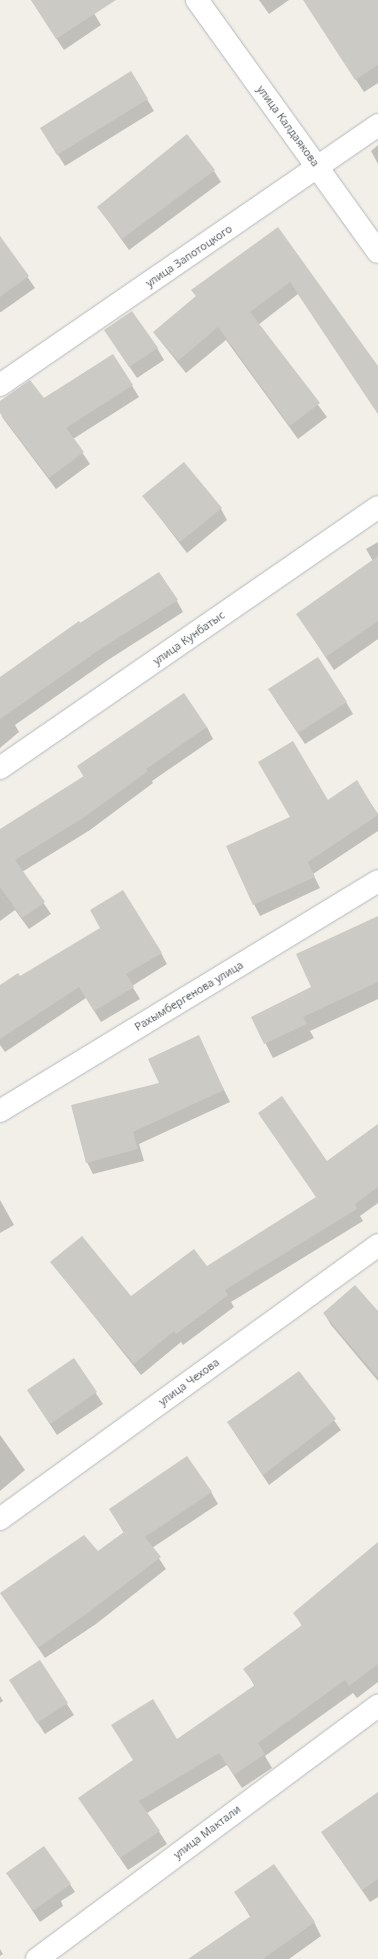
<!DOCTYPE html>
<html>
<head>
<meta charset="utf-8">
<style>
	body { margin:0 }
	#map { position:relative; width:378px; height:1959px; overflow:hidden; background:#f1efe8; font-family:"Noto Sans",sans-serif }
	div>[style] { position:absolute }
	.shadow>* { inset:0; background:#0003 }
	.building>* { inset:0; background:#cccac5 }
	.roads { filter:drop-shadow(0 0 1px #b5b8bc) drop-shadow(0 0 1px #b5b8bc) }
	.street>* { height:22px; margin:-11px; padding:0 11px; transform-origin:11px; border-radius:11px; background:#fff }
	.secondary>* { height:22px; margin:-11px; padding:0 11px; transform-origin:11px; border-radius:11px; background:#fff }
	span { translate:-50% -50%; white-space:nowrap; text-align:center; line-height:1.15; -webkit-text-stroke:3px #fff; paint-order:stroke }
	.street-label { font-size:11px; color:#5f6368 }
</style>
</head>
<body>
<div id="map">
	<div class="shadow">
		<i style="clip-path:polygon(31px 0,86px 0,101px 25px,64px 50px)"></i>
		<i style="clip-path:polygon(259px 0,289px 0,269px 14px)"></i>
		<i style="clip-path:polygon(304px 0,378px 0,378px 83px,364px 92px)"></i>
		<i style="clip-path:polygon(131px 72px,154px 111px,65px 166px,48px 139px)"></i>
		<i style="clip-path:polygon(378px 145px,378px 164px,371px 151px)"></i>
		<i style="clip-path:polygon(214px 171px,221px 182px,129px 250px,98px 207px)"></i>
		<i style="clip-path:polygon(278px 229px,378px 367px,378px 414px,298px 294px,258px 325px,327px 417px,298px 439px,226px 340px,186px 373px,154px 333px,197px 297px,193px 290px)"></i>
		<i style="clip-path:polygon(0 237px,35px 288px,1px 312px,0 312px)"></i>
		<i style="clip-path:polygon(112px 341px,157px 348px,164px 360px,137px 378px)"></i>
		<i style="clip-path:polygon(113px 355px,139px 397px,73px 439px,90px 464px,56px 489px,2px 417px,0 403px,43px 399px)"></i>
		<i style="clip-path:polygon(144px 497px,221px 509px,227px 520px,187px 553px)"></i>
		<i style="clip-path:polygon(378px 542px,378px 639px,334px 670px,297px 614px,373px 561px,366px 549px)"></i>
		<i style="clip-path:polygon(177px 601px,183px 612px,108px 660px,15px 725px,19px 732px,0 748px,0 678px,80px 625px)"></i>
		<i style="clip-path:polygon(276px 701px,346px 702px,353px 714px,305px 744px)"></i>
		<i style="clip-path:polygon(207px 727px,213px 739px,152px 781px,153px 783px,90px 830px,22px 872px,51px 914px,29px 929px,15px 910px,0 921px,0 831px,84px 777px,78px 767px)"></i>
		<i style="clip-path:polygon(356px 782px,378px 814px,378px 831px,313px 874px,320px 888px,260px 916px,254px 904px,327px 801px)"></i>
		<i style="clip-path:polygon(378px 927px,378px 999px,310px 1031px,314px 1038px,273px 1058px,252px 1017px,312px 987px)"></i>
		<i style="clip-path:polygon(161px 953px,167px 964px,132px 986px,140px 999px,101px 1022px,86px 998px,5px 1052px,0 1045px,0 986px,20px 977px)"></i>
		<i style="clip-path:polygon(198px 1037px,230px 1102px,139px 1144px,144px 1161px,93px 1174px,87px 1162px,160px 1084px)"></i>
		<i style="clip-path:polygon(259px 1114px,326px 1162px,378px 1125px,378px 1203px,360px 1216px,363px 1221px,231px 1302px,234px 1307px,183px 1345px,181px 1342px,141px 1375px,51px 1262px,131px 1297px,206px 1268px,317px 1198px)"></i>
		<i style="clip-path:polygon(0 1200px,14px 1225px,0 1233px)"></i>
		<i style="clip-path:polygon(378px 1312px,378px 1381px,331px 1325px,324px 1313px)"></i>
		<i style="clip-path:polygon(74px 1360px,103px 1404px,57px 1435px,28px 1391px)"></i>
		<i style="clip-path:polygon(299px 1373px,341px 1430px,269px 1485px,234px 1432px)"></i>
		<i style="clip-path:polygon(0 1435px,25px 1470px,0 1491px)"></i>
		<i style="clip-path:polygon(211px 1492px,218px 1504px,152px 1548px,166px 1569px,96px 1624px,45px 1658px,2px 1594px,97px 1553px,124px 1533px,110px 1510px)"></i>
		<i style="clip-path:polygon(378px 1544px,378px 1682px,357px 1698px,353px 1693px,265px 1756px,272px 1768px,242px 1788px,227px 1765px,147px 1813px,167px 1844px,128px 1870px,79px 1798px,177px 1740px,255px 1687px,245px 1669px,302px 1626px,295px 1613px)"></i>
		<i style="clip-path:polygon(39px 1661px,74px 1715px,45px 1734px,10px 1680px)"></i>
		<i style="clip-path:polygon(0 1696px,3px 1701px,0 1703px)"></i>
		<i style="clip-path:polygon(378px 1793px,378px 1897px,370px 1902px,322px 1833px)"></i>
		<i style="clip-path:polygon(7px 1873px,68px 1881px,75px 1892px,61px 1901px,63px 1906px,40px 1922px)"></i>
		<i style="clip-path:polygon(235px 1892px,314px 1922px,321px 1936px,289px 1959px,190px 1959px,251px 1918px)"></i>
		<i style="clip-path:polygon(0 1949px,3px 1954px,0 1956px)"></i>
	</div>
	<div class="building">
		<i style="clip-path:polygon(31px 0,116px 0,56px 39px)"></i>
		<i style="clip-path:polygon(303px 0,378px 0,378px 65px,355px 80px)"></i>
		<i style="clip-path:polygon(131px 71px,148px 99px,57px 155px,40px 128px)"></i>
		<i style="clip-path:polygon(187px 134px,215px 170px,122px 239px,97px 207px)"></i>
		<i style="clip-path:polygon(278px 227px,378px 366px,378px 414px,290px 282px,250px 312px,320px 403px,290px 426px,218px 327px,178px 361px,153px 332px,196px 296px,191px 290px)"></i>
		<i style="clip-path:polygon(0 236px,29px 276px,0 297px)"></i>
		<i style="clip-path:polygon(132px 311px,158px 348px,129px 367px,104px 330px)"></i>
		<i style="clip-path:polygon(113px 354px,133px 385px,66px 428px,84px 452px,49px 478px,0 413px,0 401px,30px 380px,44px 398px)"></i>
		<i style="clip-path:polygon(184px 462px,222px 508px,180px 542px,142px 496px)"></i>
		<i style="clip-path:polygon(378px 556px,378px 621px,326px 657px,296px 614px)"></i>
		<i style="clip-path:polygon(159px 572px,178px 600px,102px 648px,0 719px,0 677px,79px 621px,80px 623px)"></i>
		<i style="clip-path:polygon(318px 657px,347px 702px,298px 733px,268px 689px)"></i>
		<i style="clip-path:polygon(184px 693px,207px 727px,146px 769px,148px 771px,83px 818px,15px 860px,45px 902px,22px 918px,0 887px,0 829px,84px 776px,77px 766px)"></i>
		<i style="clip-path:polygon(293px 741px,328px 800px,357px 780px,378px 815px,308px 862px,315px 877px,253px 905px,226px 846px,290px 817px,258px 762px)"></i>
		<i style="clip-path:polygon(123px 890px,162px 953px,126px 974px,134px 987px,94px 1011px,79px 987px,0 1039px,0 985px,18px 973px,20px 976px,100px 928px,90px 910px)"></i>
		<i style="clip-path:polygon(378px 916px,378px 982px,303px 1017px,307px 1024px,264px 1044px,251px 1017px,311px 987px,296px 954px)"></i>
		<i style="clip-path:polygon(199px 1035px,224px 1090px,133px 1132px,138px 1149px,86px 1163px,71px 1105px,159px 1083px,148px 1059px)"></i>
		<i style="clip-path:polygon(282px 1096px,327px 1161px,378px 1124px,378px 1187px,355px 1204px,357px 1209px,225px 1290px,228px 1295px,176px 1334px,174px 1331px,134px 1364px,50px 1262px,82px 1236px,131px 1296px,194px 1249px,207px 1266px,316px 1197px,258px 1113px)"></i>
		<i style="clip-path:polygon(355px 1285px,378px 1311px,378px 1378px,323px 1313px)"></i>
		<i style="clip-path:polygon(74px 1358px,97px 1392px,50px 1424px,27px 1390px)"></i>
		<i style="clip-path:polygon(299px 1371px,336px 1419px,263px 1475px,227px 1422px)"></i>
		<i style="clip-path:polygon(187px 1456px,212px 1492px,145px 1537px,161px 1557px,89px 1612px,38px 1648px,0 1593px,84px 1535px,98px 1551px,124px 1532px,109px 1509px)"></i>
		<i style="clip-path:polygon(378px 1542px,378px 1664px,349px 1686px,345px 1680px,258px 1743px,265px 1754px,234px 1775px,219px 1753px,139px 1801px,160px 1831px,120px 1858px,78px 1798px,133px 1760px,111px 1725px,153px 1699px,177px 1739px,255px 1685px,243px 1669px,302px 1625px,293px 1613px)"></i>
		<i style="clip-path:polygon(40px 1660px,68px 1703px,37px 1723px,9px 1680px)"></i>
		<i style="clip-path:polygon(378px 1792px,378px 1879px,362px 1890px,321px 1832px)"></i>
		<i style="clip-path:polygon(44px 1846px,71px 1884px,33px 1911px,6px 1873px)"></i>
		<i style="clip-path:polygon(274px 1864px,315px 1922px,263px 1959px,188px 1959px,251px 1916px,234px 1892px)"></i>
	</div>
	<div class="roads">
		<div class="street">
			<i style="left:0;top:385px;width:459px;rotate:-34.5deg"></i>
			<i style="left:0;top:768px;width:459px;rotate:-34.6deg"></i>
			<i style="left:0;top:1111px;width:442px;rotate:-31.3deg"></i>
			<i style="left:0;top:1519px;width:467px;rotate:-35.9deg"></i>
			<i style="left:37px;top:1959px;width:425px;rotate:-36.6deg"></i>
		</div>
		<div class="secondary">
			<i style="left:197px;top:0;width:310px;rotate:54.3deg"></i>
		</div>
	</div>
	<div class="street-label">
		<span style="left:288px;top:126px;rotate:54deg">улица Калдаякова</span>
		<span style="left:189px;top:256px;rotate:-34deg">улица Запотоцкого</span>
		<span style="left:189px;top:638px;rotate:-35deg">улица Кунбатыс</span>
		<span style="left:189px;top:996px;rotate:-31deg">Рахымбергенова улица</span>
		<span style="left:189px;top:1382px;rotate:-36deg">улица Чехова</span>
		<span style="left:207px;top:1832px;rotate:-37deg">улица Мактали</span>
	</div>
</div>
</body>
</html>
